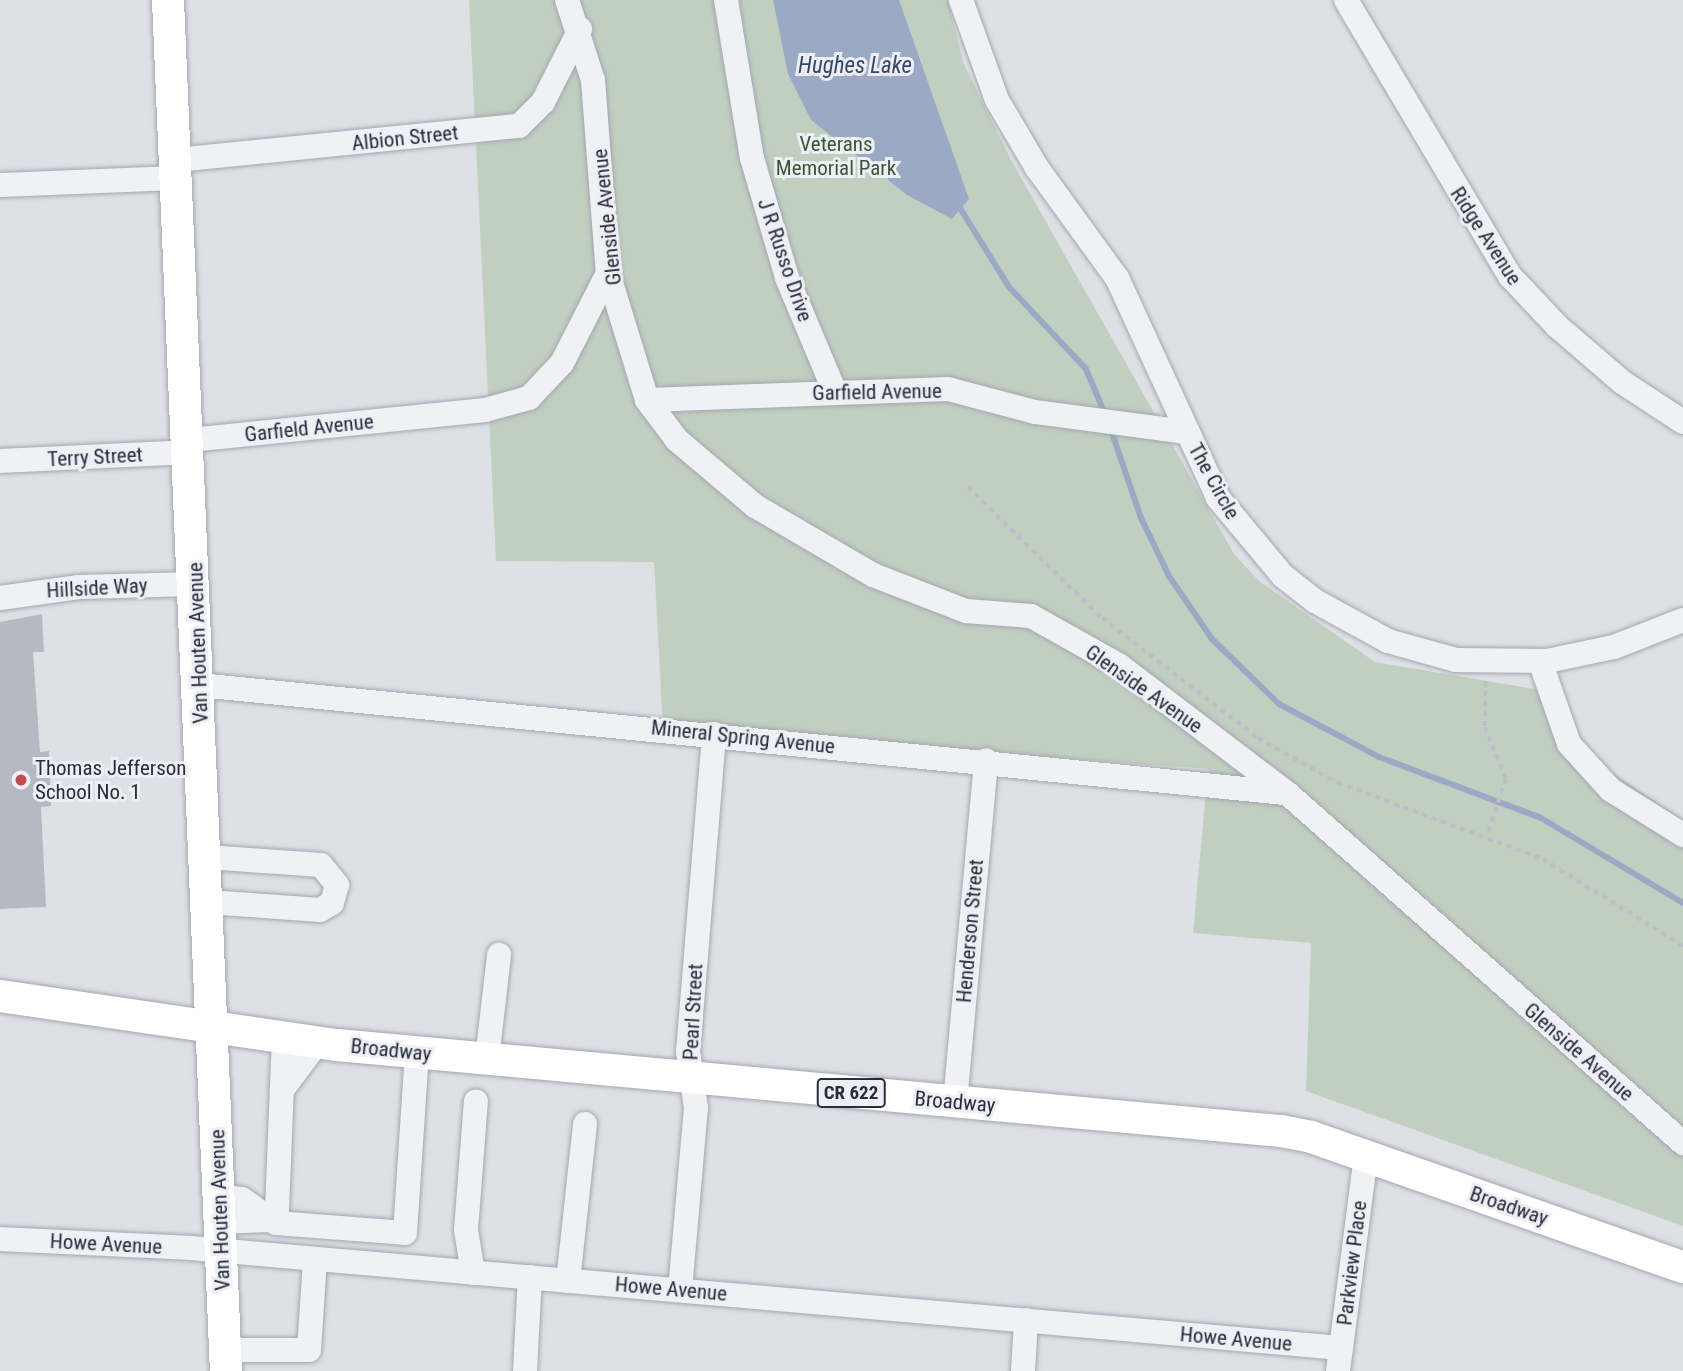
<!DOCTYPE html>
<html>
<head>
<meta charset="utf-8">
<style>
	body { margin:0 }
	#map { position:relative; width:1683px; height:1371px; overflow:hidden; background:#dee0e6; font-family:"Roboto Condensed",sans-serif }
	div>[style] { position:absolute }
	.green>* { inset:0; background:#c1cfc0 }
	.water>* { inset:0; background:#9ba9c4 }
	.stream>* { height:6px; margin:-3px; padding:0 3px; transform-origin:3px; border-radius:3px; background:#9ba9c4 }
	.building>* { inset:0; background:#b6b9c2 }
	.path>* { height:3.5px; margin-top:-1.75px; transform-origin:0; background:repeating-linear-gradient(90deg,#bcbec5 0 5px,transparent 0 10px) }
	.roads { filter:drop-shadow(0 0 2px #a4a7b0) drop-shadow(0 0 2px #a4a7b0) }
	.minor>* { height:24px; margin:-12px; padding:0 12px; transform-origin:12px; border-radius:12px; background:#f0f1f5 }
	.major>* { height:32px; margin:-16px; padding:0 16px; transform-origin:16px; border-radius:16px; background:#fff }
	.dots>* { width:19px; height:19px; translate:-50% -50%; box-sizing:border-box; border:4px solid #edeff4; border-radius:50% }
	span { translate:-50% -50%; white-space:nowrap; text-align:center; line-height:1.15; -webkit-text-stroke:6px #edeff4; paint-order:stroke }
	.shield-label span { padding:2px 5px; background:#edeff4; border:2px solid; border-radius:5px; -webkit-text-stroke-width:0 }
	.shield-label { font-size:19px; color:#282d3c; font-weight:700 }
	.street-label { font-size:21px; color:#282d3c }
	.park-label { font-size:21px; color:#385637 }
	.poi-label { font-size:21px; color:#282d3c }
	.left { translate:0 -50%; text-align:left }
	.water-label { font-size:23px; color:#36466c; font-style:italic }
</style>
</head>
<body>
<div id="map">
	<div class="green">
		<i style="clip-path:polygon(469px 0,948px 0,963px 62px,1011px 160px,1234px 554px,1259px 581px,1375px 662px,1540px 690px,1579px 750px,1683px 820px,1683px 1226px,1306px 1091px,1311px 943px,1193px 933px,1208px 769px,663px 728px,654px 562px,496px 561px)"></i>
	</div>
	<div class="water">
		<i style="clip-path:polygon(773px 0,899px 0,969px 199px,952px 219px,907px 195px,811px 120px,788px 74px)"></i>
	</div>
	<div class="stream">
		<i style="left:960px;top:208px;width:93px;rotate:58.2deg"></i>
		<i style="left:1009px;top:287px;width:112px;rotate:46.8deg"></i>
		<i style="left:1086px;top:369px;width:49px;rotate:67.1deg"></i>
		<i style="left:1110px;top:427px;width:96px;rotate:71.2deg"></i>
		<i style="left:1141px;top:518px;width:64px;rotate:64.2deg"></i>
		<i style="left:1169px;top:576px;width:76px;rotate:55.7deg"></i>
		<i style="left:1212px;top:639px;width:93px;rotate:44.1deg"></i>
		<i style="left:1279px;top:704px;width:113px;rotate:27.9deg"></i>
		<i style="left:1379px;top:757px;width:173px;rotate:20.6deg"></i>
		<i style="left:1541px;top:818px;width:165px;rotate:30.9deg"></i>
	</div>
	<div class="building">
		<i style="clip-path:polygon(42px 614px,44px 652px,33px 652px,40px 752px,49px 751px,51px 806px,41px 807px,46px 907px,0 909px,0 622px)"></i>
	</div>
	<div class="path">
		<i style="left:968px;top:487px;width:187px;rotate:44.4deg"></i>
		<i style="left:1102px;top:618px;width:197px;rotate:37.6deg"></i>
		<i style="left:1258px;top:738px;width:92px;rotate:29.4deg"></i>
		<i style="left:1338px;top:783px;width:219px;rotate:20.3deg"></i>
		<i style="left:1543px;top:859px;width:165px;rotate:31.9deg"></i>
		<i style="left:1486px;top:681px;width:46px;rotate:91.2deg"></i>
		<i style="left:1485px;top:727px;width:56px;rotate:68deg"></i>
		<i style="left:1506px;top:779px;width:60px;rotate:108.4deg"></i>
	</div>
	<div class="roads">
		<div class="minor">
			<i style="left:567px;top:0;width:84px;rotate:72deg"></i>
			<i style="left:593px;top:80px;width:194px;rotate:85.6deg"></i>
			<i style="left:608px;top:273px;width:133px;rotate:72.9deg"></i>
			<i style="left:647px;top:400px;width:50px;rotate:53.1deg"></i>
			<i style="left:677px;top:440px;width:102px;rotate:40.2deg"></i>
			<i style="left:755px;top:506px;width:137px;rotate:30.3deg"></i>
			<i style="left:873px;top:575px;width:100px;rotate:21.2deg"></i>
			<i style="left:966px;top:611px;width:65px;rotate:4.4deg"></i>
			<i style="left:1031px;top:616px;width:102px;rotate:29.3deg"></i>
			<i style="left:1120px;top:666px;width:210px;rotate:37.3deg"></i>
			<i style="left:1287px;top:793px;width:529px;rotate:41.47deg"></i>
			<i style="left:726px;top:0;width:160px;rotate:80.7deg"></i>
			<i style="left:752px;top:158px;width:125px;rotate:73.7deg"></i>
			<i style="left:787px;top:278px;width:124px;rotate:67.2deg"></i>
			<i style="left:961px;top:0;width:106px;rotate:70.2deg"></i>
			<i style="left:997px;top:100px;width:79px;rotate:59.5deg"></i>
			<i style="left:1037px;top:168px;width:136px;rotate:54deg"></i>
			<i style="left:1117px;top:278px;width:242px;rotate:65.3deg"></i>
			<i style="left:1218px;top:498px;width:102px;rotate:50.2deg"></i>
			<i style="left:1283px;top:576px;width:41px;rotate:38deg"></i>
			<i style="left:1315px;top:601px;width:83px;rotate:28.7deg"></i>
			<i style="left:1388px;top:641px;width:71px;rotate:15.6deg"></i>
			<i style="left:1456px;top:660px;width:91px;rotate:0.6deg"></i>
			<i style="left:1547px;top:661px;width:68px;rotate:-11.8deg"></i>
			<i style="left:1614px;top:647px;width:74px;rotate:-21.4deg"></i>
			<i style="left:1346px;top:0;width:321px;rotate:59.3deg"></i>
			<i style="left:1510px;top:276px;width:69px;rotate:46.8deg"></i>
			<i style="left:1557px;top:326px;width:86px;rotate:40.7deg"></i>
			<i style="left:1622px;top:382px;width:73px;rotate:33.3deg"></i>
			<i style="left:176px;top:160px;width:345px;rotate:-5.7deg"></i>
			<i style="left:519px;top:126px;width:34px;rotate:-45deg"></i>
			<i style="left:543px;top:102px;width:82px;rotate:-63.1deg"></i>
			<i style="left:0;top:185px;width:177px;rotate:-2.3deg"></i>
			<i style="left:647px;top:400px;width:301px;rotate:-2.1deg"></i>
			<i style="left:948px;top:389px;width:90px;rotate:14.8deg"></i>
			<i style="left:1035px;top:412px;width:153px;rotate:7.5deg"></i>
			<i style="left:190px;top:440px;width:297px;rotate:-5.8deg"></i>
			<i style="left:485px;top:410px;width:46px;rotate:-15.3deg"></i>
			<i style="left:529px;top:398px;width:48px;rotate:-46.7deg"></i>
			<i style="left:562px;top:363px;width:101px;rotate:-62.9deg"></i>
			<i style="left:0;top:461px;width:190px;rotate:-2.7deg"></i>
			<i style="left:0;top:598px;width:80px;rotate:-7.9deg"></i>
			<i style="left:79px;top:587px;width:116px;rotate:-1.5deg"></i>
			<i style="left:1540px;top:661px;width:88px;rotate:70.7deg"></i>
			<i style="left:1569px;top:744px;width:62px;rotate:47.6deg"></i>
			<i style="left:1611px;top:790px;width:85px;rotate:32deg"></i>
			<i style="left:199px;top:685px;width:1091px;rotate:5.68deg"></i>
			<i style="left:206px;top:857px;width:115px;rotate:4deg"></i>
			<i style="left:321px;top:865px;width:26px;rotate:51deg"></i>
			<i style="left:337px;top:885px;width:19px;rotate:106deg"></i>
			<i style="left:332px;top:903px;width:14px;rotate:150deg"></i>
			<i style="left:320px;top:910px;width:112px;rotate:-175.9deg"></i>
			<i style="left:487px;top:1059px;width:105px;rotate:-83.4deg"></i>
			<i style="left:282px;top:1090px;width:60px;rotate:-53.1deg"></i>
			<i style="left:955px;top:1102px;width:343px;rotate:-84.8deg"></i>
			<i style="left:220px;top:1196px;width:22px;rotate:8deg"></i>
			<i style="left:242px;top:1199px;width:42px;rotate:35.2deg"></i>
			<i style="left:276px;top:1223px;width:129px;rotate:4.4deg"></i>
			<i style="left:405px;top:1233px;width:181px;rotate:-86.2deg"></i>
			<i style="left:221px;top:1222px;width:47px;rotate:-2.4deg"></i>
			<i style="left:268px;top:1220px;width:13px;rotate:-48deg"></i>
			<i style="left:277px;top:1210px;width:173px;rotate:-87.7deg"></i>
			<i style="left:0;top:1239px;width:191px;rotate:2.7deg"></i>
			<i style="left:191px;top:1248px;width:1154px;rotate:4.97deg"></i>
			<i style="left:473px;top:1273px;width:44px;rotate:-99.2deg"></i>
			<i style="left:466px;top:1230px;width:129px;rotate:-85.6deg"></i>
			<i style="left:568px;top:1281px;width:158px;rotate:-83.8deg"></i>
			<i style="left:680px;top:1290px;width:183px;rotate:-85deg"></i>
			<i style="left:696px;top:1108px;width:57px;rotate:-98.1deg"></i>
			<i style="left:688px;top:1052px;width:319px;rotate:-85.3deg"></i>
			<i style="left:226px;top:1350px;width:83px"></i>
			<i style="left:309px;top:1350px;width:90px;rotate:-86.2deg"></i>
			<i style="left:525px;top:1371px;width:94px;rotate:-87deg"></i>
			<i style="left:1023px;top:1371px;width:51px;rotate:-86.6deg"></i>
			<i style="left:1338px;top:1371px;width:217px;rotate:-82.6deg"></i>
		</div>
		<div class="major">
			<i style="left:168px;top:0;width:1372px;rotate:87.58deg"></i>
			<i style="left:0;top:996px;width:341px;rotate:8.3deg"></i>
			<i style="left:337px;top:1045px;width:948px;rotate:5.21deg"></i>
			<i style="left:1281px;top:1131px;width:31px;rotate:11deg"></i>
			<i style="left:1311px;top:1137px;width:394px;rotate:19.3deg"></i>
		</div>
	</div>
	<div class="dots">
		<i style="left:21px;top:780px;background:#c24c4d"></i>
	</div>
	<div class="shield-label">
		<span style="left:851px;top:1093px">CR 622</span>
	</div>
	<div class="street-label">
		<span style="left:405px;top:138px;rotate:-6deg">Albion Street</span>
		<span style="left:607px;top:217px;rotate:-96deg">Glenside Avenue</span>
		<span style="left:1486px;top:236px;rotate:57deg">Ridge Avenue</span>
		<span style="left:785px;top:260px;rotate:71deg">J R Russo Drive</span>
		<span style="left:877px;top:392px;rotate:-1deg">Garfield Avenue</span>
		<span style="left:309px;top:428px;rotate:-6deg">Garfield Avenue</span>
		<span style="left:95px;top:457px;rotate:-3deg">Terry Street</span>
		<span style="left:1214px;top:481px;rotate:61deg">The Circle</span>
		<span style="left:97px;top:588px;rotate:-3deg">Hillside Way</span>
		<span style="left:198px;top:643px;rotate:-92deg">Van Houten Avenue</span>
		<span style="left:1144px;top:689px;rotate:35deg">Glenside Avenue</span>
		<span style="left:743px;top:737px;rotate:6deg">Mineral Spring Avenue</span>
		<span style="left:970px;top:931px;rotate:-85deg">Henderson Street</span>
		<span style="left:693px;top:1012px;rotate:-87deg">Pearl Street</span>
		<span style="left:391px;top:1050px;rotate:6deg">Broadway</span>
		<span style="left:1579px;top:1052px;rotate:41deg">Glenside Avenue</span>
		<span style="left:955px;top:1102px;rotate:5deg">Broadway</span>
		<span style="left:1509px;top:1206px;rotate:19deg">Broadway</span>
		<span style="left:220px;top:1210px;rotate:-92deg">Van Houten Avenue</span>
		<span style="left:106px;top:1244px;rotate:3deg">Howe Avenue</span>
		<span style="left:1352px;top:1263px;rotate:-83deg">Parkview Place</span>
		<span style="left:671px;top:1289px;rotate:5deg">Howe Avenue</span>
		<span style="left:1236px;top:1339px;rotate:5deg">Howe Avenue</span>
	</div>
	<div class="park-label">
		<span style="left:836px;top:156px">Veterans<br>Memorial Park</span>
	</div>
	<div class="poi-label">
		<span class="left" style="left:35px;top:780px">Thomas Jefferson<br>School No. 1</span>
	</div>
	<div class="water-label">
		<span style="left:855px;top:66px">Hughes Lake</span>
	</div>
</div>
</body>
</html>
